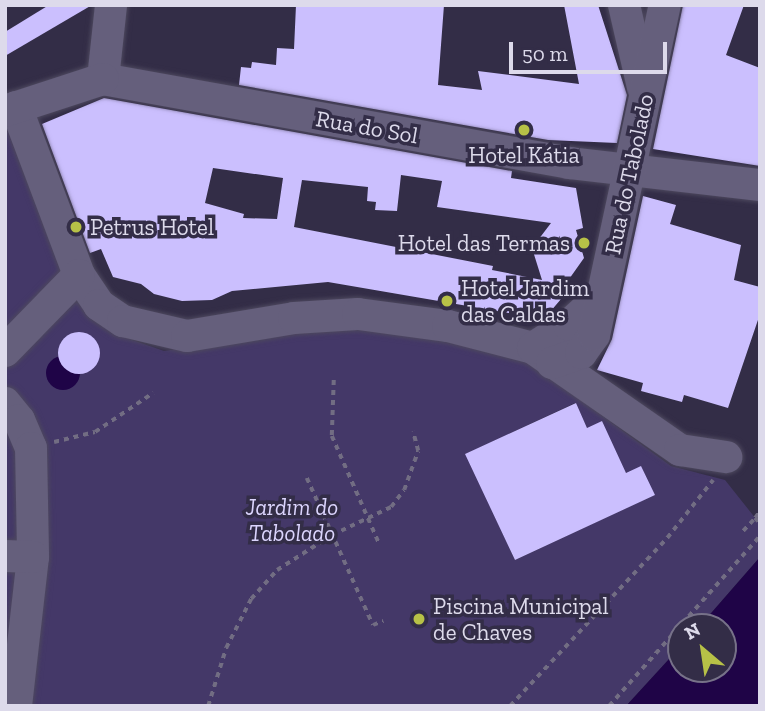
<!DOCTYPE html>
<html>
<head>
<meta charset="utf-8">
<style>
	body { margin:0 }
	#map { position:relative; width:765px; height:711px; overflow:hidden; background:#332d47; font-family:"Zilla Slab",serif }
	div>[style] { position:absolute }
	.green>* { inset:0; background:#443868 }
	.water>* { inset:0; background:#1f0447 }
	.round { border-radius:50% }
	.building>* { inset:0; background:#cbbffe }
	.path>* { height:3.5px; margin-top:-1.75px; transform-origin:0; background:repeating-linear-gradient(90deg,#726d83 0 5px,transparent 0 10px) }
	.roads { filter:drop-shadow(0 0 2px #4d485e) drop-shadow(0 0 2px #4d485e) }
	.minor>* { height:32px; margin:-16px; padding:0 16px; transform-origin:16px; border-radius:16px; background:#655f7c }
	.dots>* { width:19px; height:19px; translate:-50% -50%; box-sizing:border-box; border:4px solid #332d47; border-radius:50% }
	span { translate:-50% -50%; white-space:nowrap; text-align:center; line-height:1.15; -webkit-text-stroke:7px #332d47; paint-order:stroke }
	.street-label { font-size:23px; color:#dddaeb }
	.poi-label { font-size:23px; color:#dddaeb }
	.left { translate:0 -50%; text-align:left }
	.right { translate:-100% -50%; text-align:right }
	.park-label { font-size:23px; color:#dbd4fd; font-style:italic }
	.frame { position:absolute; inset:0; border:7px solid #dddaeb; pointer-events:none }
	.north { position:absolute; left:667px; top:613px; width:70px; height:70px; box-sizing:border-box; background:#332d47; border:2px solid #777289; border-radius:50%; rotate:331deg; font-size:19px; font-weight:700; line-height:28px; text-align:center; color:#dddaeb }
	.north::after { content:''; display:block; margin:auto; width:24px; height:32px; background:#b7c147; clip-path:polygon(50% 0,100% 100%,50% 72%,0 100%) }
	.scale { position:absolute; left:509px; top:42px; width:158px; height:32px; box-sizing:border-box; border:4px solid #dddaeb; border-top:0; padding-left:9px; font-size:21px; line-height:24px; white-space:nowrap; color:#dddaeb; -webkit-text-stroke:5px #332d47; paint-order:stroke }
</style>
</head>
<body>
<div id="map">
	<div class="green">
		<i style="clip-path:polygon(evenodd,25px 121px,124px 337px,164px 351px,351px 322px,520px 356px,671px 466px,725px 480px,760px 524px,760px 557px,699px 627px,681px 627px,681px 646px,626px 706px,5px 706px,5px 127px,25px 121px,575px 403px,587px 428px,626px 473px,654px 495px,515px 560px,466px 454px,575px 403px)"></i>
	</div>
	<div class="water">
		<i class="round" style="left:46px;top:356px;width:34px;height:34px"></i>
		<i style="clip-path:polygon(760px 557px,760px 706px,626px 706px,681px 646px,681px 669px,723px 669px,723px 627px,699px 627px)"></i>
	</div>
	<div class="building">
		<i style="clip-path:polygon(49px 5px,92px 5px,5px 56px,5px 32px)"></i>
		<i style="clip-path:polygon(296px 5px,444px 5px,438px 85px,482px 90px,478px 71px,579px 84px,564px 5px,598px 5px,627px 95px,617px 143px,548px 140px,239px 85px,241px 67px,251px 68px,252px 62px,276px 65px,277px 48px,294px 49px)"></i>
		<i style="clip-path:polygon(683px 5px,744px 5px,726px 55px,760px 68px,760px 166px,653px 149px)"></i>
		<i style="clip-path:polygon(evenodd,104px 98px,512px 171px,511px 178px,576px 188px,583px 228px,576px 230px,584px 258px,567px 282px,573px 285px,544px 319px,328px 282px,232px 291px,212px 300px,182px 301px,154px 294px,141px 284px,113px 277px,101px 249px,90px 253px,42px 124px,104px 98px,213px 168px,283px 178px,277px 219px,243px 218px,244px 214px,205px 203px,213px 168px,104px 98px,401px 175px,442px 181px,437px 207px,551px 223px,532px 248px,542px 280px,492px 270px,493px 266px,294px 227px,302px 180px,368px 187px,367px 201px,376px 202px,375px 210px,397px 211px,401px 175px)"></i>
		<i style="clip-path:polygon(643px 196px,676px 205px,670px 224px,741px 245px,734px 280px,760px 287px,760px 314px,728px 408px,684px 395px,682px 402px,641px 391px,643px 383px,597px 370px,612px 339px)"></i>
		<i class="round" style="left:58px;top:332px;width:42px;height:42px"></i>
		<i style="clip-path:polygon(576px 403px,587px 428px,602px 421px,626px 473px,641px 466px,655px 495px,515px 560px,465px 454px)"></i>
	</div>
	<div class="path">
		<i style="left:334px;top:380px;width:56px;rotate:92deg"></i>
		<i style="left:332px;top:436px;width:117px;rotate:66.3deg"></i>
		<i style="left:54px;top:442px;width:42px;rotate:-13.7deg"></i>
		<i style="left:95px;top:432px;width:70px;rotate:-33.9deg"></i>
		<i style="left:307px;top:478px;width:161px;rotate:65.8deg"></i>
		<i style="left:373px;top:625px;width:11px;rotate:-22deg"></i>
		<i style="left:755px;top:518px;width:9px;rotate:-54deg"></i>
		<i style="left:743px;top:531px;width:18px;rotate:-47deg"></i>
		<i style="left:755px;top:518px;width:7px;rotate:45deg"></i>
		<i style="left:208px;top:706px;width:61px;rotate:-72.8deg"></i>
		<i style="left:226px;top:648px;width:55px;rotate:-63deg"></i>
		<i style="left:251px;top:599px;width:39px;rotate:-48deg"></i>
		<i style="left:277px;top:570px;width:65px;rotate:-32.5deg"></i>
		<i style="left:332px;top:535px;width:65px;rotate:-25.4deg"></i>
		<i style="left:391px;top:507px;width:21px;rotate:-53deg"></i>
		<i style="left:404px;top:490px;width:41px;rotate:-70.3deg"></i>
		<i style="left:418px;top:451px;width:20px;rotate:-105deg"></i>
		<i style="left:510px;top:706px;width:230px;rotate:-46.9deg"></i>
		<i style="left:667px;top:538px;width:74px;rotate:-51.6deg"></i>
		<i style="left:609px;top:706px;width:227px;rotate:-48.4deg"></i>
	</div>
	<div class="roads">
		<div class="minor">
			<i style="left:624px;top:5px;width:84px;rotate:77deg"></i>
			<i style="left:103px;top:79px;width:474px;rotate:10.2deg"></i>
			<i style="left:569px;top:163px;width:192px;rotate:6.6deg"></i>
			<i style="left:103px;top:79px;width:74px;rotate:-83.8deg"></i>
			<i style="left:16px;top:107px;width:179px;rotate:69.4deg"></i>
			<i style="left:79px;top:275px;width:36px;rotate:56deg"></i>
			<i style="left:99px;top:305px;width:29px;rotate:34deg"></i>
			<i style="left:123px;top:321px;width:66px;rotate:13.2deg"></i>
			<i style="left:187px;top:336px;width:109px;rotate:-9.5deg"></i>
			<i style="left:294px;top:318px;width:64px;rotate:-3.6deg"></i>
			<i style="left:358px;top:314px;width:91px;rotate:7.6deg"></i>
			<i style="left:448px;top:326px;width:88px;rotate:14.5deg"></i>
			<i style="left:533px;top:348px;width:179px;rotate:34.8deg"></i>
			<i style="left:680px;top:450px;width:47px;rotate:8.7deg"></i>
			<i style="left:5px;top:111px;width:103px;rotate:-18.1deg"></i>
			<i style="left:533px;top:348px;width:43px;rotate:-32.6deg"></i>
			<i style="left:569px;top:325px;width:45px;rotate:-42.3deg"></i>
			<i style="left:5px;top:351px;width:106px;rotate:-45.8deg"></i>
			<i style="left:552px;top:363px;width:31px;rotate:-19deg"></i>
			<i style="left:581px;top:353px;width:22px;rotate:-54deg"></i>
			<i style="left:594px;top:335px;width:338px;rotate:-77.9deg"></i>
			<i style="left:5px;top:403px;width:22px;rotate:51deg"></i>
			<i style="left:19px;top:420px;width:30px;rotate:67deg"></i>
			<i style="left:31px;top:448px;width:109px;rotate:88.9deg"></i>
			<i style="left:33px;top:557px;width:150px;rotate:96.5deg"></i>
			<i style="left:5px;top:556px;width:28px;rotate:2deg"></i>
		</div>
	</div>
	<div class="dots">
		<i style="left:524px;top:130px;background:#b7c147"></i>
		<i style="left:76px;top:227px;background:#b7c147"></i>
		<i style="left:584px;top:243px;background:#b7c147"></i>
		<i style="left:447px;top:301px;background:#b7c147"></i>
		<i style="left:419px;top:619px;background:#b7c147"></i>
	</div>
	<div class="street-label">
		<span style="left:367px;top:127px;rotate:10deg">Rua do Sol</span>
		<span style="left:629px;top:174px;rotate:-78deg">Rua do Tabolado</span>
	</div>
	<div class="poi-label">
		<span style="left:524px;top:155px">Hotel Kátia</span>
		<span class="left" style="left:90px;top:227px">Petrus Hotel</span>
		<span class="right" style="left:570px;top:243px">Hotel das Termas</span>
		<span class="left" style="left:461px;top:301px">Hotel Jardim<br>das Caldas</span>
		<span class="left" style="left:433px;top:619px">Piscina Municipal<br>de Chaves</span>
	</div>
	<div class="park-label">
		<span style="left:292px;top:520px">Jardim do<br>Tabolado</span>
	</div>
	<div class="frame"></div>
	<div class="north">N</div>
	<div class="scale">50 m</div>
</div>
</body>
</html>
